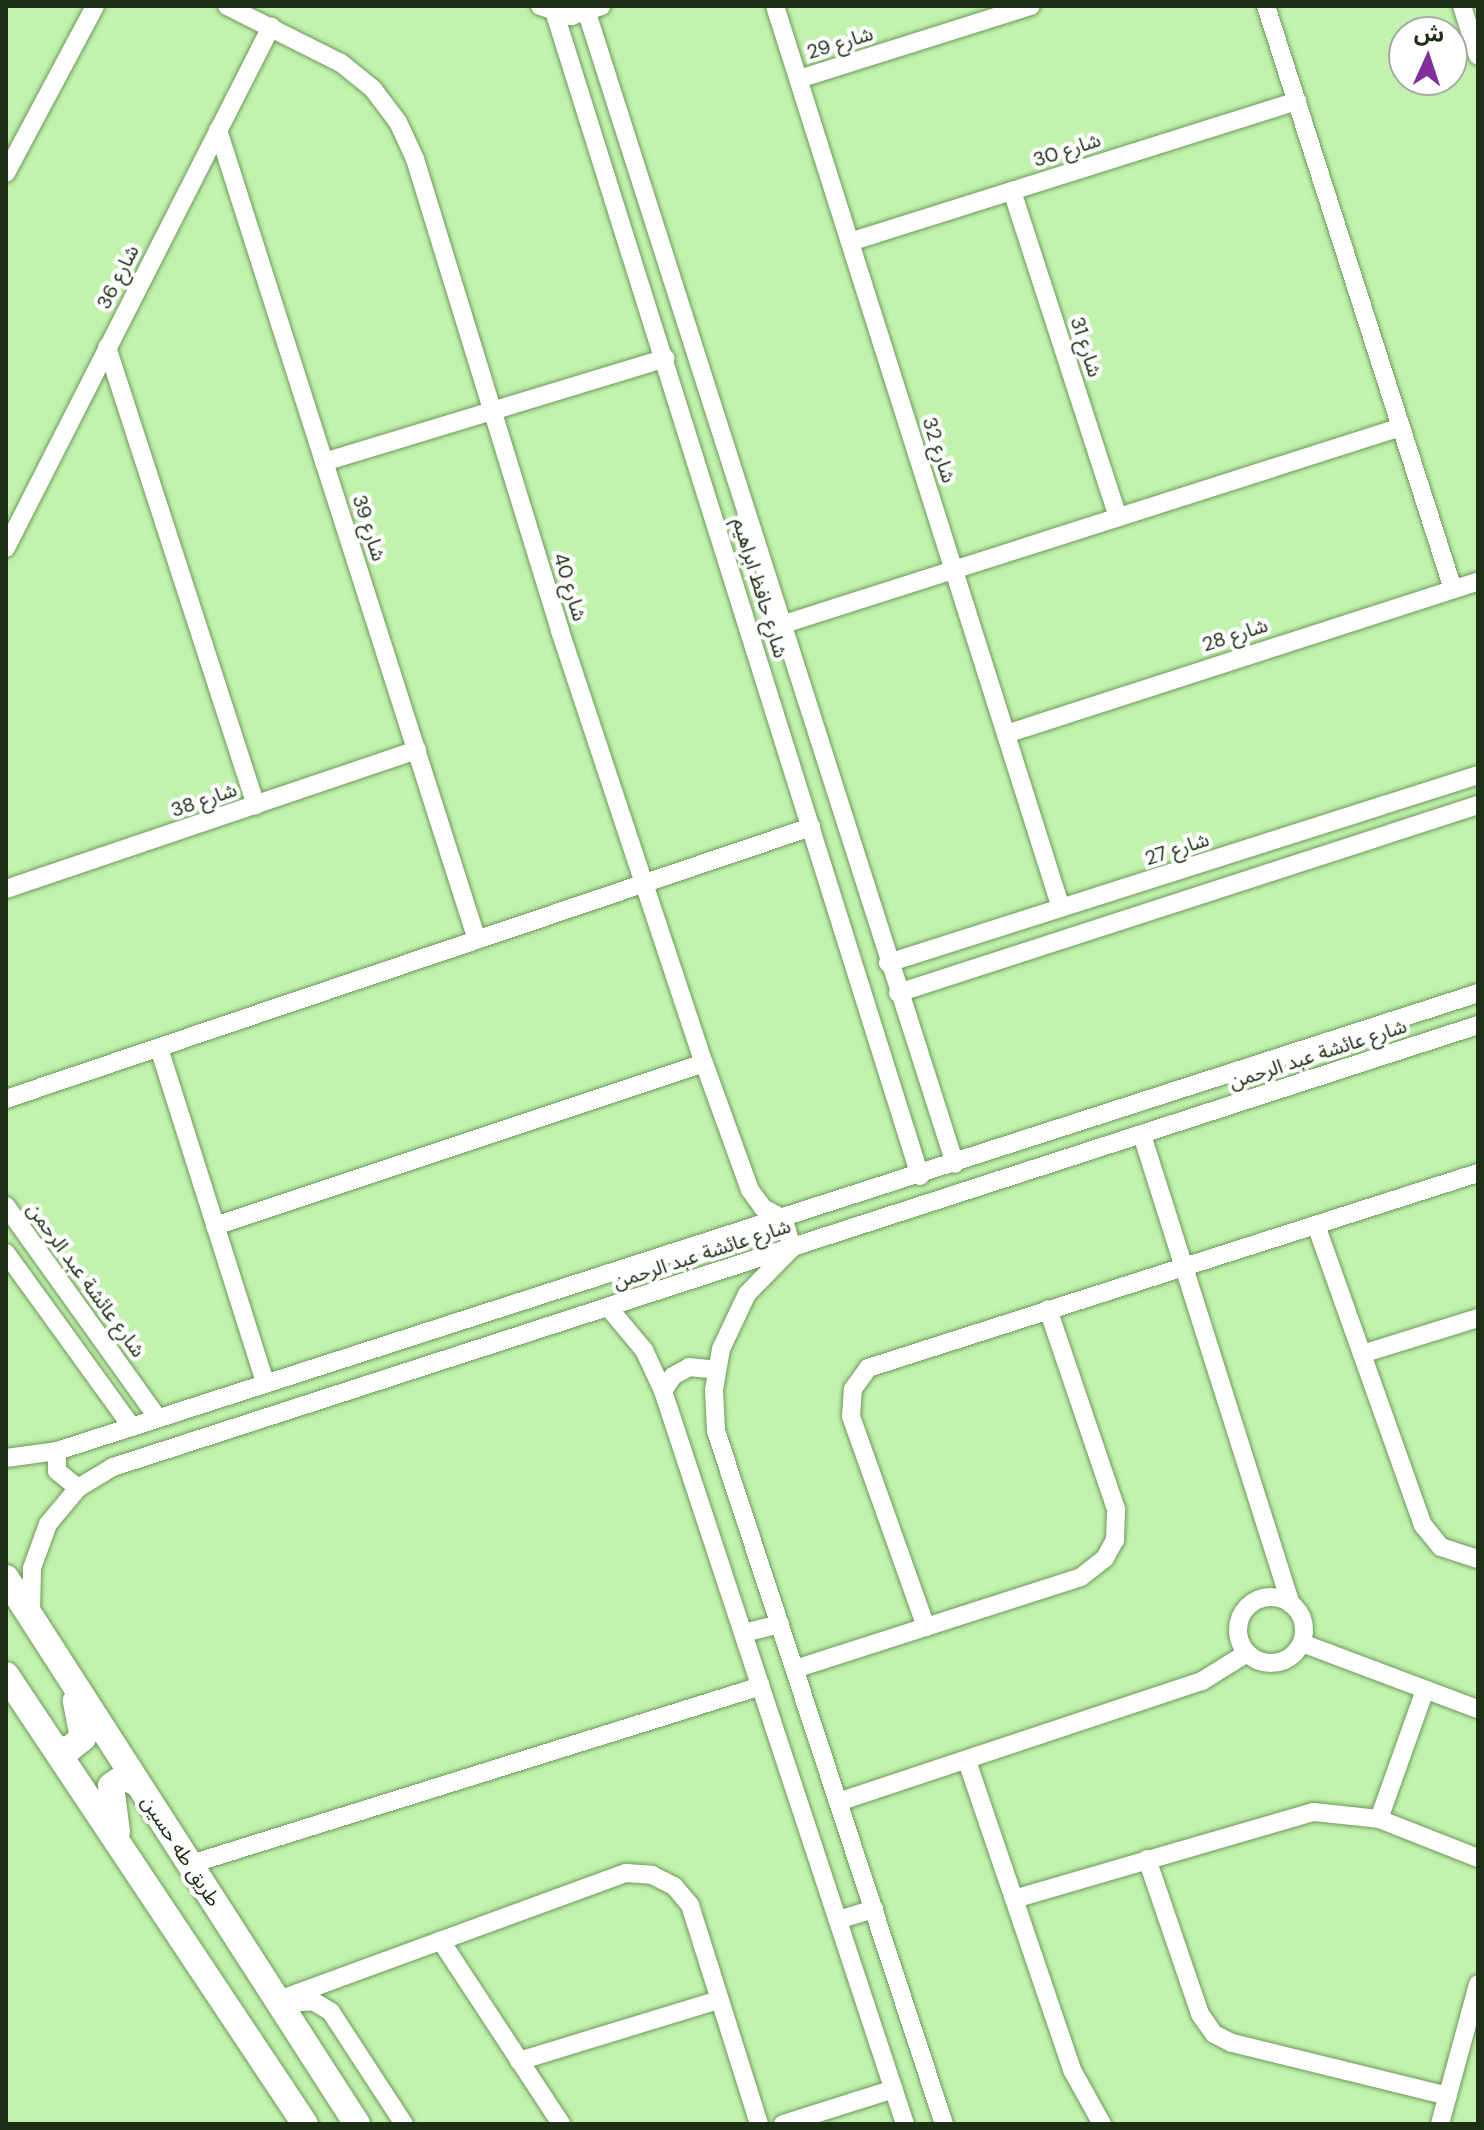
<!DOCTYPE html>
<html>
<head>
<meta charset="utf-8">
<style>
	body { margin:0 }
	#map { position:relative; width:1484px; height:2130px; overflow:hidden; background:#c2f2ae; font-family:"DM Sans","Noto Sans Arabic",sans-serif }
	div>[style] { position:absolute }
	.roads { filter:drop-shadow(0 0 2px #6d9959) drop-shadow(0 0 2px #6d9959) }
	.street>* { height:18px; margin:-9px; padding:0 9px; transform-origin:9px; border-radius:9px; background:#fff }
	.street>.ring { margin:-9px; padding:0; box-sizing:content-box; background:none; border:18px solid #fff; border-radius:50% }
	.secondary>* { height:26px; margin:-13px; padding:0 13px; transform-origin:13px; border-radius:13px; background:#fff }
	span { translate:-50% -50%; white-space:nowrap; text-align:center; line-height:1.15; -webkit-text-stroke:8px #fff; paint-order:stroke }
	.street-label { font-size:20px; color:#1c2e14 }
	.frame { position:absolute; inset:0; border:8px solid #1c2e14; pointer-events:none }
	.north { position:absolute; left:1388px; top:16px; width:80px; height:80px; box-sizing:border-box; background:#fff; border:2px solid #a4aba1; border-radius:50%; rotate:3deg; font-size:22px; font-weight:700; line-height:32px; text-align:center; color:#1c2e14 }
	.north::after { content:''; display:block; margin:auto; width:28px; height:36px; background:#822e9d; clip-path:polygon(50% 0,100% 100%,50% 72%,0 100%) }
</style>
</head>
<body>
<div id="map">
	<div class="roads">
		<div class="street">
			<i style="left:227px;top:6px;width:127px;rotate:26.6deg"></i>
			<i style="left:341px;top:63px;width:41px;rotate:39.1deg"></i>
			<i style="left:373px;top:89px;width:41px;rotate:52.9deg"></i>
			<i style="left:398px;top:122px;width:41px;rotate:65.3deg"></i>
			<i style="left:415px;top:159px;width:494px;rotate:72.9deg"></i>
			<i style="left:560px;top:631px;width:455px;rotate:71.6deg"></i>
			<i style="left:704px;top:1063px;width:135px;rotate:70.1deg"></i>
			<i style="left:750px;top:1190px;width:22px;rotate:54deg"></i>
			<i style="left:763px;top:1208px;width:24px;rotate:28deg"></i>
			<i style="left:784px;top:1219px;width:30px;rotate:75deg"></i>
			<i style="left:792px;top:1248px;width:64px;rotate:134.4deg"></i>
			<i style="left:747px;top:1294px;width:61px;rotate:115.3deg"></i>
			<i style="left:721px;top:1349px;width:42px;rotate:99.7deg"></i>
			<i style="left:714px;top:1390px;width:41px;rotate:87.2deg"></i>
			<i style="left:716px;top:1431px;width:730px;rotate:71.79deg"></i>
			<i style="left:540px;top:6px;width:33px;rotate:18deg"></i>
			<i style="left:571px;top:16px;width:32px;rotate:-18deg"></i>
			<i style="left:775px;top:6px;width:946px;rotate:72.41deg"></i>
			<i style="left:1266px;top:6px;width:612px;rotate:72.22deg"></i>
			<i style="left:1462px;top:6px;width:52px;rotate:72.3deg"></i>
			<i style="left:587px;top:13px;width:1208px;rotate:72.27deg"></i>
			<i style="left:555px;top:14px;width:1218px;rotate:72.56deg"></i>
			<i style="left:799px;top:79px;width:243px;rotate:-17.5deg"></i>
			<i style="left:218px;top:130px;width:850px;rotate:72.27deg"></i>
			<i style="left:6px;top:173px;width:189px;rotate:-61.9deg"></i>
			<i style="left:1012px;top:191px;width:343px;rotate:72deg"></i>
			<i style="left:850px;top:242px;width:469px;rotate:-17.5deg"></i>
			<i style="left:107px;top:347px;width:482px;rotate:72deg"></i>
			<i style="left:324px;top:462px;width:357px;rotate:-16.9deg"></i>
			<i style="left:6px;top:548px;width:585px;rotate:-63.04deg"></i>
			<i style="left:781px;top:625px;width:651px;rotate:-17.71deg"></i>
			<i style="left:1006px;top:734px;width:496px;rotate:-17.9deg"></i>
			<i style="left:6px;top:889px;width:434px;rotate:-18.7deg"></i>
			<i style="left:888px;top:963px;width:619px;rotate:-17.67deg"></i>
			<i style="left:898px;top:993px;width:610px;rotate:-17.96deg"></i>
			<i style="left:159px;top:1048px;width:351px;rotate:72.4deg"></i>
			<i style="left:6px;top:1099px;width:850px;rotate:-18.67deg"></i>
			<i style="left:1142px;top:1135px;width:492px;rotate:72.4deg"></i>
			<i style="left:6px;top:1206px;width:261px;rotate:54.4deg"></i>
			<i style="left:1316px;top:1225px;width:319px;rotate:70.4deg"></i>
			<i style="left:1423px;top:1525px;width:28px;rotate:51deg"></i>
			<i style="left:1441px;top:1547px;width:39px;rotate:18deg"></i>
			<i style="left:215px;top:1226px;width:515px;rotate:-18.43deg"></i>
			<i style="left:6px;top:1253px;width:215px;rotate:54.1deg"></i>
			<i style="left:608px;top:1307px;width:56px;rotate:50.1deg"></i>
			<i style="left:644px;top:1350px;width:45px;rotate:65.1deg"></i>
			<i style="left:663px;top:1391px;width:772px;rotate:71.73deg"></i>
			<i style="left:1362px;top:1354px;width:121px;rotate:-17.2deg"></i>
			<i style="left:663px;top:1391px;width:18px;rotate:-56deg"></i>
			<i style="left:673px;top:1376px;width:18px;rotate:-29deg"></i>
			<i style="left:689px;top:1367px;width:27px;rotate:6deg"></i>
			<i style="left:57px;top:1451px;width:20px;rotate:90deg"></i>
			<i style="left:57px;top:1471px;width:27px;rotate:39deg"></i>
			<i style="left:6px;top:1458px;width:51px;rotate:-7.8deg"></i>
			<i style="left:57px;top:1451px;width:1493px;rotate:-17.86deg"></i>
			<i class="ring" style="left:1238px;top:1597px;width:48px;height:48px"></i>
			<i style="left:31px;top:1612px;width:44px;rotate:-88.7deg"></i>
			<i style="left:32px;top:1568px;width:47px;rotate:-70deg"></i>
			<i style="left:48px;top:1524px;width:47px;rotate:-50.2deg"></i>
			<i style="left:78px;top:1488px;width:41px;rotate:-31deg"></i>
			<i style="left:113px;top:1467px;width:1435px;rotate:-17.94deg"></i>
			<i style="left:926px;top:1627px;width:224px;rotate:-109.6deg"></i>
			<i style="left:851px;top:1416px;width:27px;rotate:-86deg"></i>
			<i style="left:853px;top:1389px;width:26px;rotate:-54deg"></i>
			<i style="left:868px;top:1368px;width:640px;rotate:-17.73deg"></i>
			<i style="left:744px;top:1633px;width:37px;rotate:-14deg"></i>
			<i style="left:1302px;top:1643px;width:188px;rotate:20.6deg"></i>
			<i style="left:795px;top:1669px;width:300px;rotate:-17.8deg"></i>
			<i style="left:1081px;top:1577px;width:31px;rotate:-38deg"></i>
			<i style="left:1105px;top:1558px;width:21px;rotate:-61deg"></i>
			<i style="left:1115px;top:1540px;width:31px;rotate:-88deg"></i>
			<i style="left:1116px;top:1509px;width:211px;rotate:-108.8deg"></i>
			<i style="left:967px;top:1761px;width:326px;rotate:71.2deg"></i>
			<i style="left:1072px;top:2070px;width:62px;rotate:60.9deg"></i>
			<i style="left:838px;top:1802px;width:384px;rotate:-18.4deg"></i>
			<i style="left:1202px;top:1681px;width:53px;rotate:-31.9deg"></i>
			<i style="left:1379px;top:1819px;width:137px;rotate:-70.4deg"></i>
			<i style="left:1147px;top:1859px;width:164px;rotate:71.1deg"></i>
			<i style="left:1200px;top:2014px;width:24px;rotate:55deg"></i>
			<i style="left:1214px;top:2034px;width:20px;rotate:27deg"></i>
			<i style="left:1232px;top:2043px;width:222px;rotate:13.8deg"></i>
			<i style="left:191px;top:1864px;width:597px;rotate:-17.34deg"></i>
			<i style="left:1014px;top:1899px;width:312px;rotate:-16.2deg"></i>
			<i style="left:1314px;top:1812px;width:65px;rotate:6.1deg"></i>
			<i style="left:1379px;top:1819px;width:106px;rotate:21.5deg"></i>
			<i style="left:838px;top:1920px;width:38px;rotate:-17deg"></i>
			<i style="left:441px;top:1941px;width:219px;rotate:56.7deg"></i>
			<i style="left:276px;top:2001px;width:373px;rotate:-20.1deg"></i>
			<i style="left:626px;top:1873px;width:26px;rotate:4deg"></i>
			<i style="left:652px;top:1875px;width:25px;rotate:27deg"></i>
			<i style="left:674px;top:1886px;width:25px;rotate:50deg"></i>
			<i style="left:690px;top:1905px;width:230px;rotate:72.5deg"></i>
			<i style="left:287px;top:2003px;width:26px;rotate:-4deg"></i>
			<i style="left:313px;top:2001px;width:21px;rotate:31deg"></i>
			<i style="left:331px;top:2012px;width:134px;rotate:56.9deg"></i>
			<i style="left:519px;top:2061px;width:209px;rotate:-17deg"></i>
			<i style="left:783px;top:2124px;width:116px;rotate:-17.5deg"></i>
			<i style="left:1440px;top:2124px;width:145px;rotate:-74.8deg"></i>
		</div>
		<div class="secondary">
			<i style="left:6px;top:1578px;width:649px;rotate:57.26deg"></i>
			<i style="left:6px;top:1675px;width:539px;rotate:56.34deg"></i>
			<i style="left:55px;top:1748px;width:13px;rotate:9deg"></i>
			<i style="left:68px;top:1750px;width:19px;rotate:-39deg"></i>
			<i style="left:83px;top:1738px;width:38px;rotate:-101deg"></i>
			<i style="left:117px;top:1832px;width:46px;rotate:-97.4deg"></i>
			<i style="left:111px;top:1786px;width:16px;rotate:-35deg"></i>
			<i style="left:124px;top:1777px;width:14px;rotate:25deg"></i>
		</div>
	</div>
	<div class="street-label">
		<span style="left:840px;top:43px;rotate:-17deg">شارع 29</span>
		<span style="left:1067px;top:150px;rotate:-18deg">شارع 30</span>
		<span style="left:118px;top:277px;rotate:-63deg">شارع 36</span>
		<span style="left:1086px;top:347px;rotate:72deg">شارع 31</span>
		<span style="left:939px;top:450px;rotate:72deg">شارع 32</span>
		<span style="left:369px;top:528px;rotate:72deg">شارع 39</span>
		<span style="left:570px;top:587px;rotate:73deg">شارع 40</span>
		<span style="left:760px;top:588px;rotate:73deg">شارع حافظ ابراهيم</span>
		<span style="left:1235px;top:635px;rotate:-18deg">شارع 28</span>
		<span style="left:204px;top:800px;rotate:-19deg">شارع 38</span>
		<span style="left:1177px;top:849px;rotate:-18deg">شارع 27</span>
		<span style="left:1318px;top:1054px;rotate:-18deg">شارع عائشة عبد الرحمن</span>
		<span style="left:702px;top:1254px;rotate:-18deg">شارع عائشة عبد الرحمن</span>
		<span style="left:86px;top:1280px;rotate:54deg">شارع عائشة عبد الرحمن</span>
		<span style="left:181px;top:1851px;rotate:57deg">طريق طه حسين</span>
	</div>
	<div class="frame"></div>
	<div class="north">ش</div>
</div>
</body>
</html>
